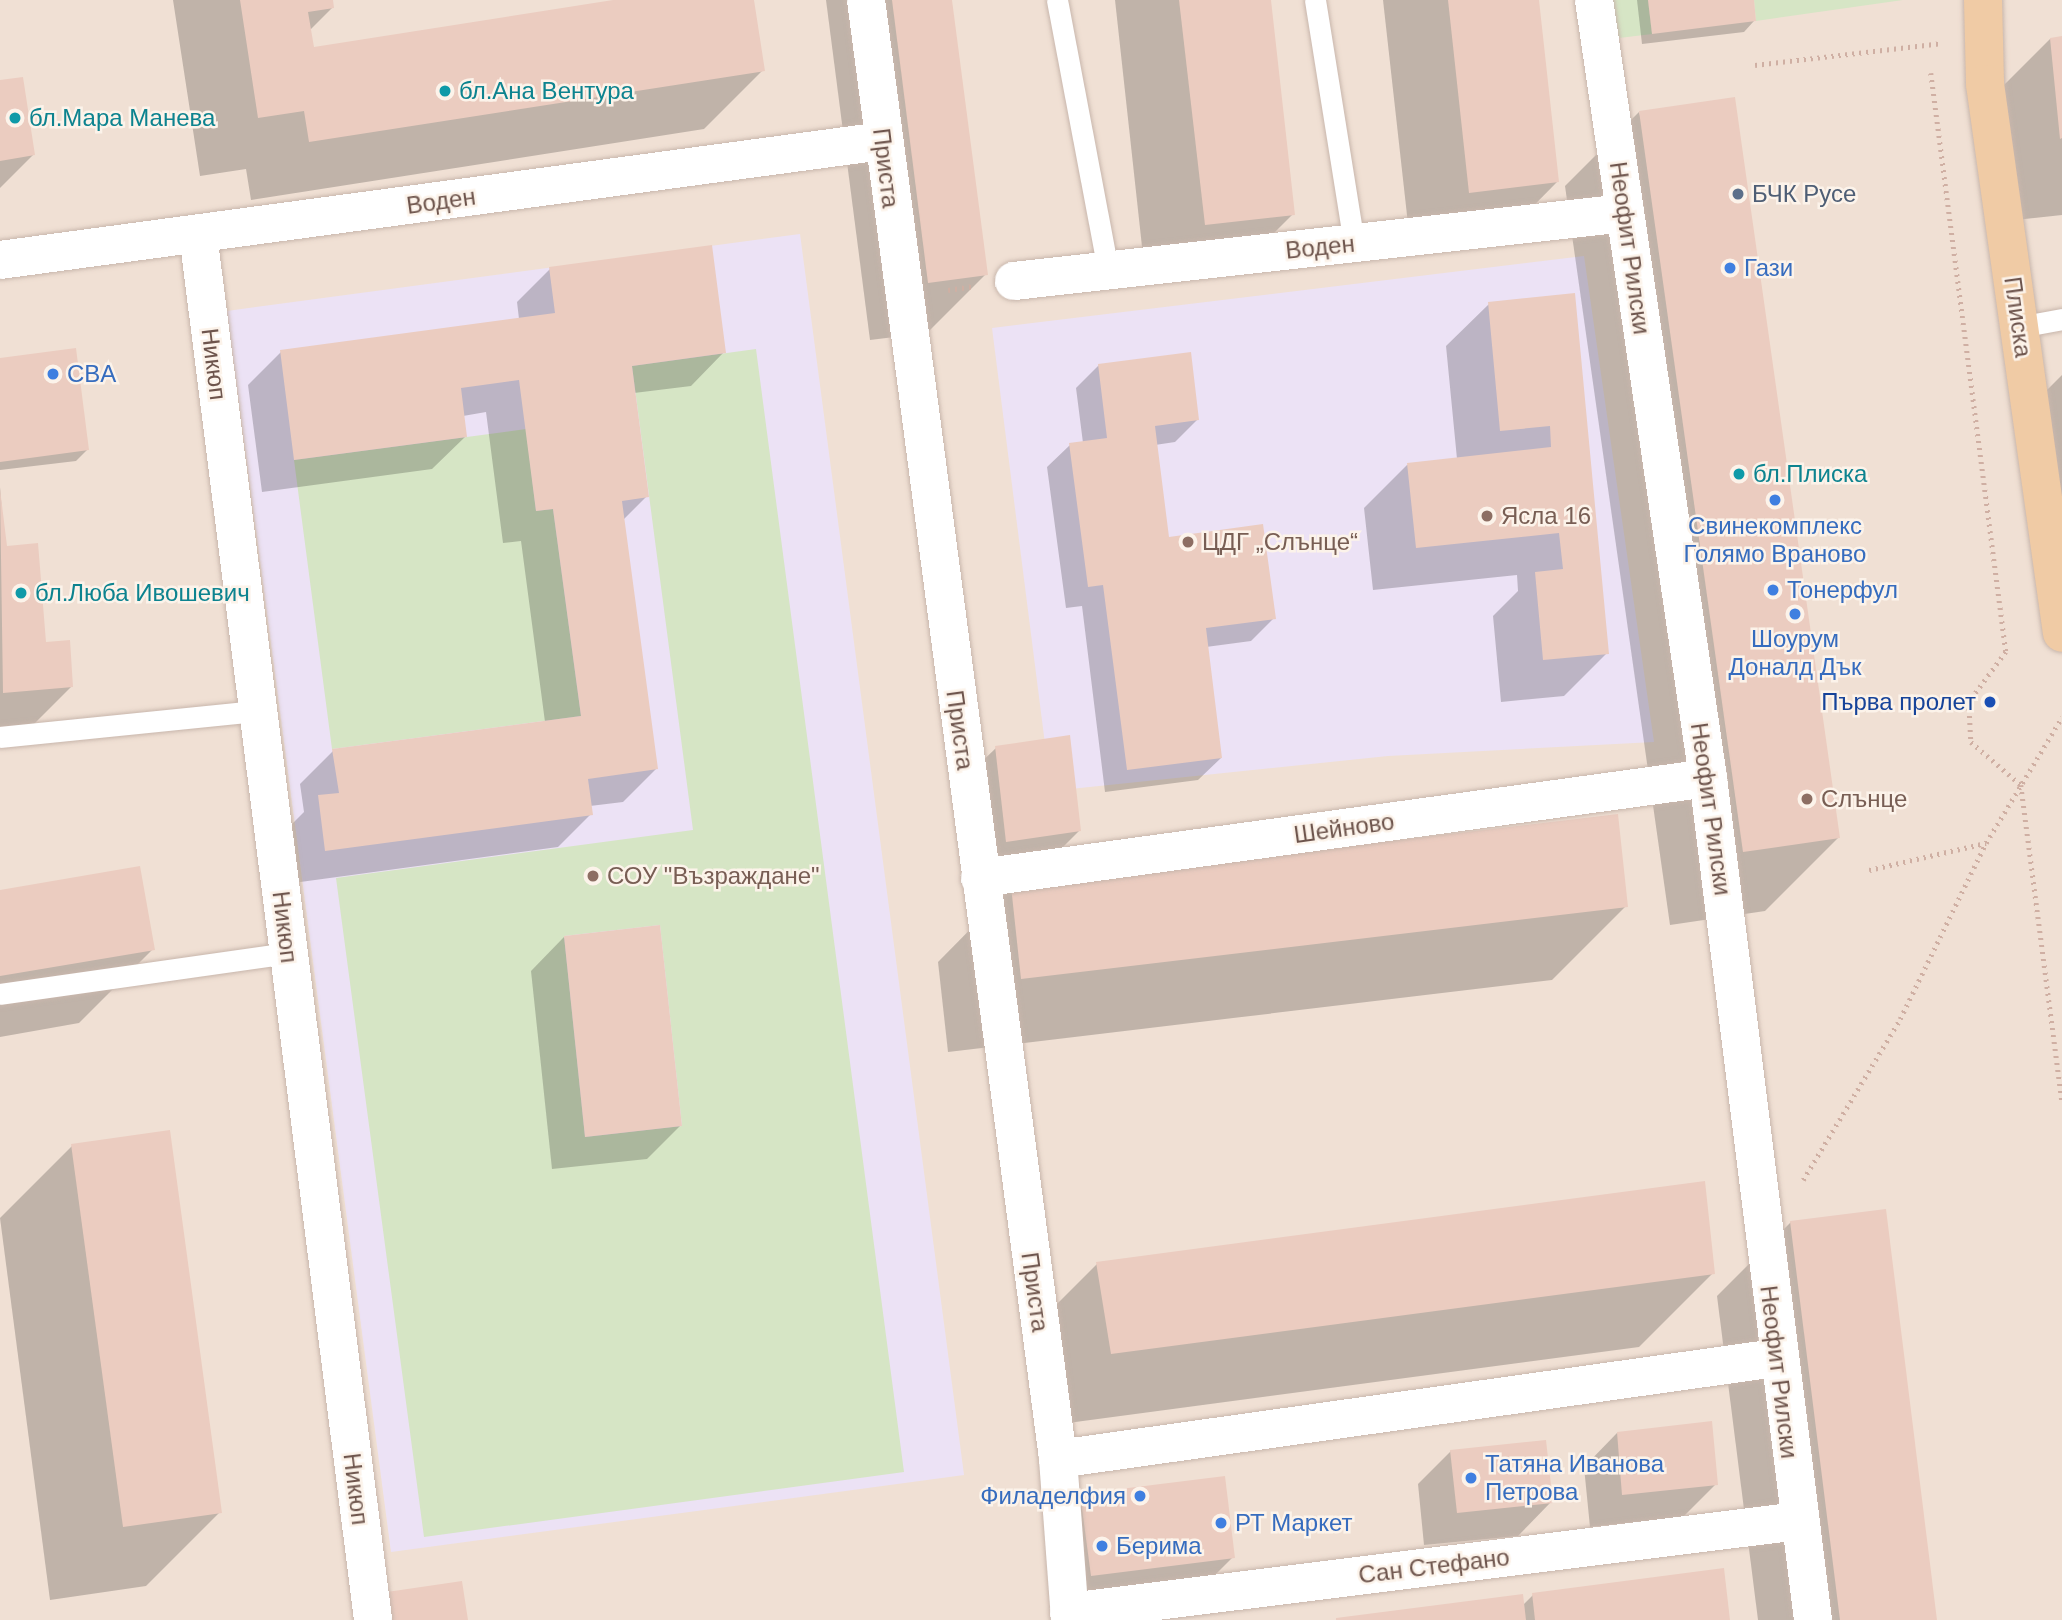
<!DOCTYPE html>
<html>
<head>
<meta charset="utf-8">
<style>
	body { margin:0 }
	#map { position:relative; width:2062px; height:1620px; overflow:hidden; background:#f9efe5; font-family:Arial,sans-serif }
	div>[style] { position:absolute }
	.residential>* { inset:0; background:#f0e0d4 }
	.education>* { inset:0; background:#ece2f5 }
	.green>* { inset:0; background:#d6e5c5 }
	.shadow>* { inset:0; background:#0003 }
	.building>* { inset:0; background:#ebccc0 }
	.path>* { height:4.5px; margin-top:-2.25px; transform-origin:0; background:repeating-linear-gradient(90deg,#cfafa3 0 2px,transparent 0 7px) }
	.roads { filter:drop-shadow(0 0 2px #c8b6ac) drop-shadow(0 0 2px #c8b6ac) }
	.service>* { height:21px; margin:-10.5px; padding:0 10.5px; transform-origin:10.5px; border-radius:10.5px; background:#fff }
	.minor>* { height:38px; margin:-19px; padding:0 19px; transform-origin:19px; border-radius:19px; background:#fff }
	.primary>* { height:38px; margin:-19px; padding:0 19px; transform-origin:19px; border-radius:19px; background:#f0cba5 }
	.dots>* { width:19px; height:19px; translate:-50% -50%; box-sizing:border-box; border:4px solid #fcf3ea; border-radius:50% }
	span { translate:-50% -50%; white-space:nowrap; text-align:center; line-height:1.15; -webkit-text-stroke:5px #fcf3ea; paint-order:stroke }
	.culture-label { font-size:24px; color:#0d838f }
	.left { translate:0 -50%; text-align:left }
	.street-label { font-size:24px; color:#6e554d }
	.service-label { font-size:24px; color:#4e5e75 }
	.shop-label { font-size:24px; color:#366cbe }
	.right { translate:-100% -50%; text-align:right }
	.education-label { font-size:24px; color:#785e54 }
	.transit-label { font-size:24px; color:#164399 }
</style>
</head>
<body>
<div id="map">
	<div class="residential">
		<i style="clip-path:polygon(0 0,2062px 0,2062px 1620px,0 1620px)"></i>
	</div>
	<div class="education">
		<i style="clip-path:polygon(800px 234px,964px 1475px,391px 1552px,227px 311px)"></i>
		<i style="clip-path:polygon(1584px 256px,1654px 742px,1388px 756px,1051px 791px,992px 328px)"></i>
	</div>
	<div class="green">
		<i style="clip-path:polygon(1606px 0,1648px 0,1652px 34px,1611px 39px)"></i>
		<i style="clip-path:polygon(1754px 0,1903px 0,1756px 21px)"></i>
		<i style="clip-path:polygon(evenodd,756px 349px,904px 1472px,424px 1537px,336px 878px,693px 830px,632px 366px,756px 349px,660px 925px,682px 1126px,585px 1137px,564px 936px,660px 925px)"></i>
		<i style="clip-path:polygon(526px 429px,536px 511px,553px 509px,581px 716px,332px 749px,294px 460px)"></i>
	</div>
	<div class="shadow">
		<i style="clip-path:polygon(173px 0,331px 0,332px 8px,309px 31px,312px 49px,624px 0,753px 0,763px 70px,704px 129px,251px 200px,246px 169px,200px 176px)"></i>
		<i style="clip-path:polygon(826px 0,950px 0,986px 274px,927px 333px,870px 340px)"></i>
		<i style="clip-path:polygon(1115px 0,1269px 0,1293px 214px,1234px 273px,1146px 283px)"></i>
		<i style="clip-path:polygon(1383px 0,1537px 0,1557px 182px,1499px 241px,1411px 251px)"></i>
		<i style="clip-path:polygon(1637px 0,1752px 0,1754px 21px,1744px 32px,1642px 44px)"></i>
		<i style="clip-path:polygon(2062px 38px,2062px 215px,1988px 223px,1976px 113px,2050px 39px)"></i>
		<i style="clip-path:polygon(0 82px,33px 155px,0 188px)"></i>
		<i style="clip-path:polygon(1639px 112px,1839px 837px,1765px 911px,1670px 925px,1565px 186px)"></i>
		<i style="clip-path:polygon(550px 269px,724px 352px,691px 386px,634px 393px,647px 496px,623px 520px,656px 769px,623px 802px,590px 806px,591px 814px,558px 847px,293px 883px,286px 830px,304px 812px,300px 784px,333px 751px,545px 722px,521px 541px,503px 543px,486px 412px,463px 416px,466px 436px,432px 469px,262px 492px,248px 385px,281px 352px,519px 319px,517px 302px)"></i>
		<i style="clip-path:polygon(1573px 295px,1607px 653px,1564px 696px,1501px 702px,1493px 616px,1518px 591px,1517px 575px,1373px 590px,1364px 508px,1407px 465px,1457px 459px,1446px 346px,1489px 304px)"></i>
		<i style="clip-path:polygon(0 360px,87px 450px,76px 461px,0 470px)"></i>
		<i style="clip-path:polygon(1099px 365px,1197px 420px,1175px 442px,1155px 445px,1167px 538px,1274px 618px,1251px 641px,1206px 647px,1221px 758px,1198px 780px,1105px 792px,1082px 606px,1066px 608px,1047px 467px,1070px 445px,1083px 443px,1076px 388px)"></i>
		<i style="clip-path:polygon(2062px 375px,2062px 585px,2041px 396px)"></i>
		<i style="clip-path:polygon(0 487px,5px 548px,44px 644px,72px 686px,13px 745px,0 746px)"></i>
		<i style="clip-path:polygon(996px 748px,1079px 831px,1057px 853px,984px 864px,973px 770px)"></i>
		<i style="clip-path:polygon(1012px 887px,1626px 906px,1552px 980px,948px 1052px,938px 962px)"></i>
		<i style="clip-path:polygon(0 892px,153px 949px,79px 1023px,0 1037px)"></i>
		<i style="clip-path:polygon(564px 937px,680px 1126px,647px 1159px,552px 1169px,531px 971px)"></i>
		<i style="clip-path:polygon(72px 1146px,220px 1512px,146px 1586px,50px 1600px,0 1218px)"></i>
		<i style="clip-path:polygon(1791px 1222px,1935px 1620px,1758px 1620px,1717px 1296px)"></i>
		<i style="clip-path:polygon(1097px 1264px,1713px 1273px,1639px 1347px,1038px 1427px,1023px 1338px)"></i>
		<i style="clip-path:polygon(1617px 1433px,1716px 1484px,1683px 1517px,1590px 1527px,1584px 1467px)"></i>
		<i style="clip-path:polygon(1451px 1451px,1551px 1502px,1518px 1536px,1424px 1545px,1418px 1484px)"></i>
		<i style="clip-path:polygon(1081px 1496px,1233px 1557px,1200px 1590px,1058px 1608px,1048px 1529px)"></i>
		<i style="clip-path:polygon(1533px 1595px,1729px 1620px,1337px 1620px,1523px 1605px)"></i>
	</div>
	<div class="building">
		<i style="clip-path:polygon(240px 0,333px 0,334px 8px,308px 12px,314px 47px,613px 0,754px 0,765px 71px,309px 142px,304px 111px,258px 118px)"></i>
		<i style="clip-path:polygon(892px 0,952px 0,988px 275px,928px 283px)"></i>
		<i style="clip-path:polygon(1179px 0,1271px 0,1295px 215px,1205px 225px)"></i>
		<i style="clip-path:polygon(1448px 0,1539px 0,1559px 182px,1469px 193px)"></i>
		<i style="clip-path:polygon(1648px 0,1754px 0,1756px 21px,1652px 34px)"></i>
		<i style="clip-path:polygon(2062px 36px,2062px 138px,2060px 139px,2050px 38px)"></i>
		<i style="clip-path:polygon(23px 77px,35px 155px,0 161px,0 80px)"></i>
		<i style="clip-path:polygon(1735px 97px,1840px 838px,1743px 852px,1639px 111px)"></i>
		<i style="clip-path:polygon(712px 245px,726px 353px,632px 366px,649px 497px,622px 501px,658px 769px,588px 779px,593px 815px,325px 851px,318px 795px,339px 793px,332px 749px,581px 716px,553px 509px,536px 511px,519px 380px,461px 388px,467px 437px,294px 460px,280px 350px,555px 313px,549px 267px)"></i>
		<i style="clip-path:polygon(1575px 293px,1609px 654px,1543px 660px,1535px 572px,1563px 569px,1559px 533px,1416px 548px,1407px 463px,1551px 447px,1550px 426px,1500px 431px,1488px 302px)"></i>
		<i style="clip-path:polygon(76px 348px,89px 450px,0 462px,0 358px)"></i>
		<i style="clip-path:polygon(1191px 352px,1199px 420px,1155px 426px,1169px 537px,1263px 524px,1276px 619px,1206px 628px,1222px 758px,1127px 770px,1103px 585px,1088px 587px,1069px 443px,1107px 438px,1098px 364px)"></i>
		<i style="clip-path:polygon(0 489px,7px 546px,38px 543px,46px 642px,70px 640px,73px 687px,3px 693px)"></i>
		<i style="clip-path:polygon(1070px 735px,1081px 831px,1006px 842px,995px 746px)"></i>
		<i style="clip-path:polygon(1618px 814px,1628px 907px,1021px 979px,1011px 886px)"></i>
		<i style="clip-path:polygon(140px 866px,155px 950px,0 976px,0 890px)"></i>
		<i style="clip-path:polygon(660px 925px,682px 1126px,585px 1137px,564px 936px)"></i>
		<i style="clip-path:polygon(170px 1130px,222px 1513px,123px 1527px,71px 1144px)"></i>
		<i style="clip-path:polygon(1705px 1181px,1715px 1274px,1111px 1354px,1096px 1262px)"></i>
		<i style="clip-path:polygon(1886px 1209px,1937px 1620px,1840px 1620px,1790px 1221px)"></i>
		<i style="clip-path:polygon(1712px 1421px,1718px 1485px,1622px 1495px,1617px 1432px)"></i>
		<i style="clip-path:polygon(1546px 1440px,1553px 1503px,1457px 1513px,1450px 1450px)"></i>
		<i style="clip-path:polygon(1225px 1476px,1235px 1558px,1091px 1576px,1080px 1494px)"></i>
		<i style="clip-path:polygon(1724px 1568px,1730px 1620px,1535px 1620px,1532px 1593px)"></i>
		<i style="clip-path:polygon(462px 1581px,468px 1620px,391px 1620px,387px 1592px)"></i>
		<i style="clip-path:polygon(1523px 1594px,1526px 1620px,1336px 1620px,1336px 1618px)"></i>
	</div>
	<div class="path">
		<i style="left:1755px;top:65px;width:189px;rotate:-6.7deg"></i>
		<i style="left:1931px;top:73px;width:584px;rotate:82.62deg"></i>
		<i style="left:2006px;top:652px;width:62px;rotate:126.5deg"></i>
		<i style="left:1969px;top:702px;width:40px;rotate:87.1deg"></i>
		<i style="left:1971px;top:742px;width:66px;rotate:40.7deg"></i>
		<i style="left:2021px;top:785px;width:319px;rotate:82.6deg"></i>
		<i style="left:948px;top:290px;width:26px;rotate:-9deg"></i>
		<i style="left:1869px;top:870px;width:120px;rotate:-13deg"></i>
		<i style="left:1986px;top:843px;width:147px;rotate:-58.9deg"></i>
		<i style="left:1803px;top:1180px;width:188px;rotate:-58.9deg"></i>
		<i style="left:1900px;top:1019px;width:196px;rotate:-64deg"></i>
	</div>
	<div class="roads">
		<div class="service">
			<i style="left:1057px;top:0;width:275px;rotate:79.3deg"></i>
			<i style="left:1315px;top:0;width:246px;rotate:80.9deg"></i>
			<i style="left:2019px;top:327px;width:44px;rotate:-10.5deg"></i>
			<i style="left:0;top:737px;width:259px;rotate:-5.8deg"></i>
			<i style="left:0;top:994px;width:291px;rotate:-8.1deg"></i>
		</div>
		<div class="minor">
			<i style="left:866px;top:0;width:1472px;rotate:82.5deg"></i>
			<i style="left:1058px;top:1459px;width:161px;rotate:85.7deg"></i>
			<i style="left:1594px;top:0;width:786px;rotate:81.66deg"></i>
			<i style="left:1708px;top:778px;width:849px;rotate:82.89deg"></i>
			<i style="left:198px;top:234px;width:1397px;rotate:82.8deg"></i>
			<i style="left:0;top:260px;width:890px;rotate:-7.68deg"></i>
			<i style="left:1014px;top:281px;width:615px;rotate:-6.35deg"></i>
			<i style="left:980px;top:878px;width:735px;rotate:-7.82deg"></i>
			<i style="left:1058px;top:1459px;width:725px;rotate:-8.01deg"></i>
			<i style="left:1069px;top:1612px;width:736px;rotate:-7.11deg"></i>
		</div>
		<div class="primary">
			<i style="left:1983px;top:0;width:84px;rotate:88.6deg"></i>
			<i style="left:1985px;top:84px;width:554px;rotate:82.02deg"></i>
		</div>
	</div>
	<div class="dots">
		<i style="left:445px;top:91px;background:#0f9aa8"></i>
		<i style="left:15px;top:118px;background:#0f9aa8"></i>
		<i style="left:1738px;top:194px;background:#5c6f8a"></i>
		<i style="left:1730px;top:268px;background:#3f7fe0"></i>
		<i style="left:53px;top:374px;background:#3f7fe0"></i>
		<i style="left:1739px;top:474px;background:#0f9aa8"></i>
		<i style="left:1775px;top:500px;background:#3f7fe0"></i>
		<i style="left:1487px;top:516px;background:#8d6e63"></i>
		<i style="left:1188px;top:542px;background:#8d6e63"></i>
		<i style="left:1773px;top:590px;background:#3f7fe0"></i>
		<i style="left:21px;top:593px;background:#0f9aa8"></i>
		<i style="left:1795px;top:614px;background:#3f7fe0"></i>
		<i style="left:1990px;top:702px;background:#1a4fb4"></i>
		<i style="left:1807px;top:799px;background:#8d6e63"></i>
		<i style="left:593px;top:876px;background:#8d6e63"></i>
		<i style="left:1471px;top:1478px;background:#3f7fe0"></i>
		<i style="left:1140px;top:1496px;background:#3f7fe0"></i>
		<i style="left:1221px;top:1523px;background:#3f7fe0"></i>
		<i style="left:1102px;top:1546px;background:#3f7fe0"></i>
	</div>
	<div class="culture-label">
		<span class="left" style="left:459px;top:91px">бл.Ана Вентура</span>
		<span class="left" style="left:29px;top:118px">бл.Мара Манева</span>
		<span class="left" style="left:1753px;top:474px">бл.Плиска</span>
		<span class="left" style="left:35px;top:593px">бл.Люба Ивошевич</span>
	</div>
	<div class="street-label">
		<span style="left:886px;top:168px;rotate:83deg">Приста</span>
		<span style="left:441px;top:201px;rotate:-8deg">Воден</span>
		<span style="left:1320px;top:247px;rotate:-6deg">Воден</span>
		<span style="left:1630px;top:248px;rotate:82deg">Неофит Рилски</span>
		<span style="left:2018px;top:317px;rotate:82deg">Плиска</span>
		<span style="left:214px;top:364px;rotate:83deg">Никюп</span>
		<span style="left:960px;top:730px;rotate:82deg">Приста</span>
		<span style="left:1711px;top:809px;rotate:82deg">Неофит Рилски</span>
		<span style="left:1344px;top:828px;rotate:-8deg">Шейново</span>
		<span style="left:285px;top:927px;rotate:83deg">Никюп</span>
		<span style="left:1035px;top:1292px;rotate:82deg">Приста</span>
		<span style="left:1779px;top:1372px;rotate:83deg">Неофит Рилски</span>
		<span style="left:356px;top:1489px;rotate:83deg">Никюп</span>
		<span style="left:1434px;top:1566px;rotate:-7deg">Сан Стефано</span>
	</div>
	<div class="service-label">
		<span class="left" style="left:1752px;top:194px">БЧК Русе</span>
	</div>
	<div class="shop-label">
		<span class="left" style="left:1744px;top:268px">Гази</span>
		<span class="left" style="left:67px;top:374px">CBA</span>
		<span style="left:1775px;top:540px">Свинекомплекс<br>Голямо Враново</span>
		<span class="left" style="left:1787px;top:590px">Тонерфул</span>
		<span style="left:1795px;top:653px">Шоурум<br>Доналд Дък</span>
		<span class="left" style="left:1485px;top:1478px">Татяна Иванова<br>Петрова</span>
		<span class="right" style="left:1126px;top:1496px">Филаделфия</span>
		<span class="left" style="left:1235px;top:1523px">РТ Маркет</span>
		<span class="left" style="left:1116px;top:1546px">Берима</span>
	</div>
	<div class="education-label">
		<span class="left" style="left:1501px;top:516px">Ясла 16</span>
		<span class="left" style="left:1202px;top:542px">ЦДГ „Слънце“</span>
		<span class="left" style="left:1821px;top:799px">Слънце</span>
		<span class="left" style="left:607px;top:876px">СОУ "Възраждане"</span>
	</div>
	<div class="transit-label">
		<span class="right" style="left:1976px;top:702px">Първа пролет</span>
	</div>
</div>
</body>
</html>
